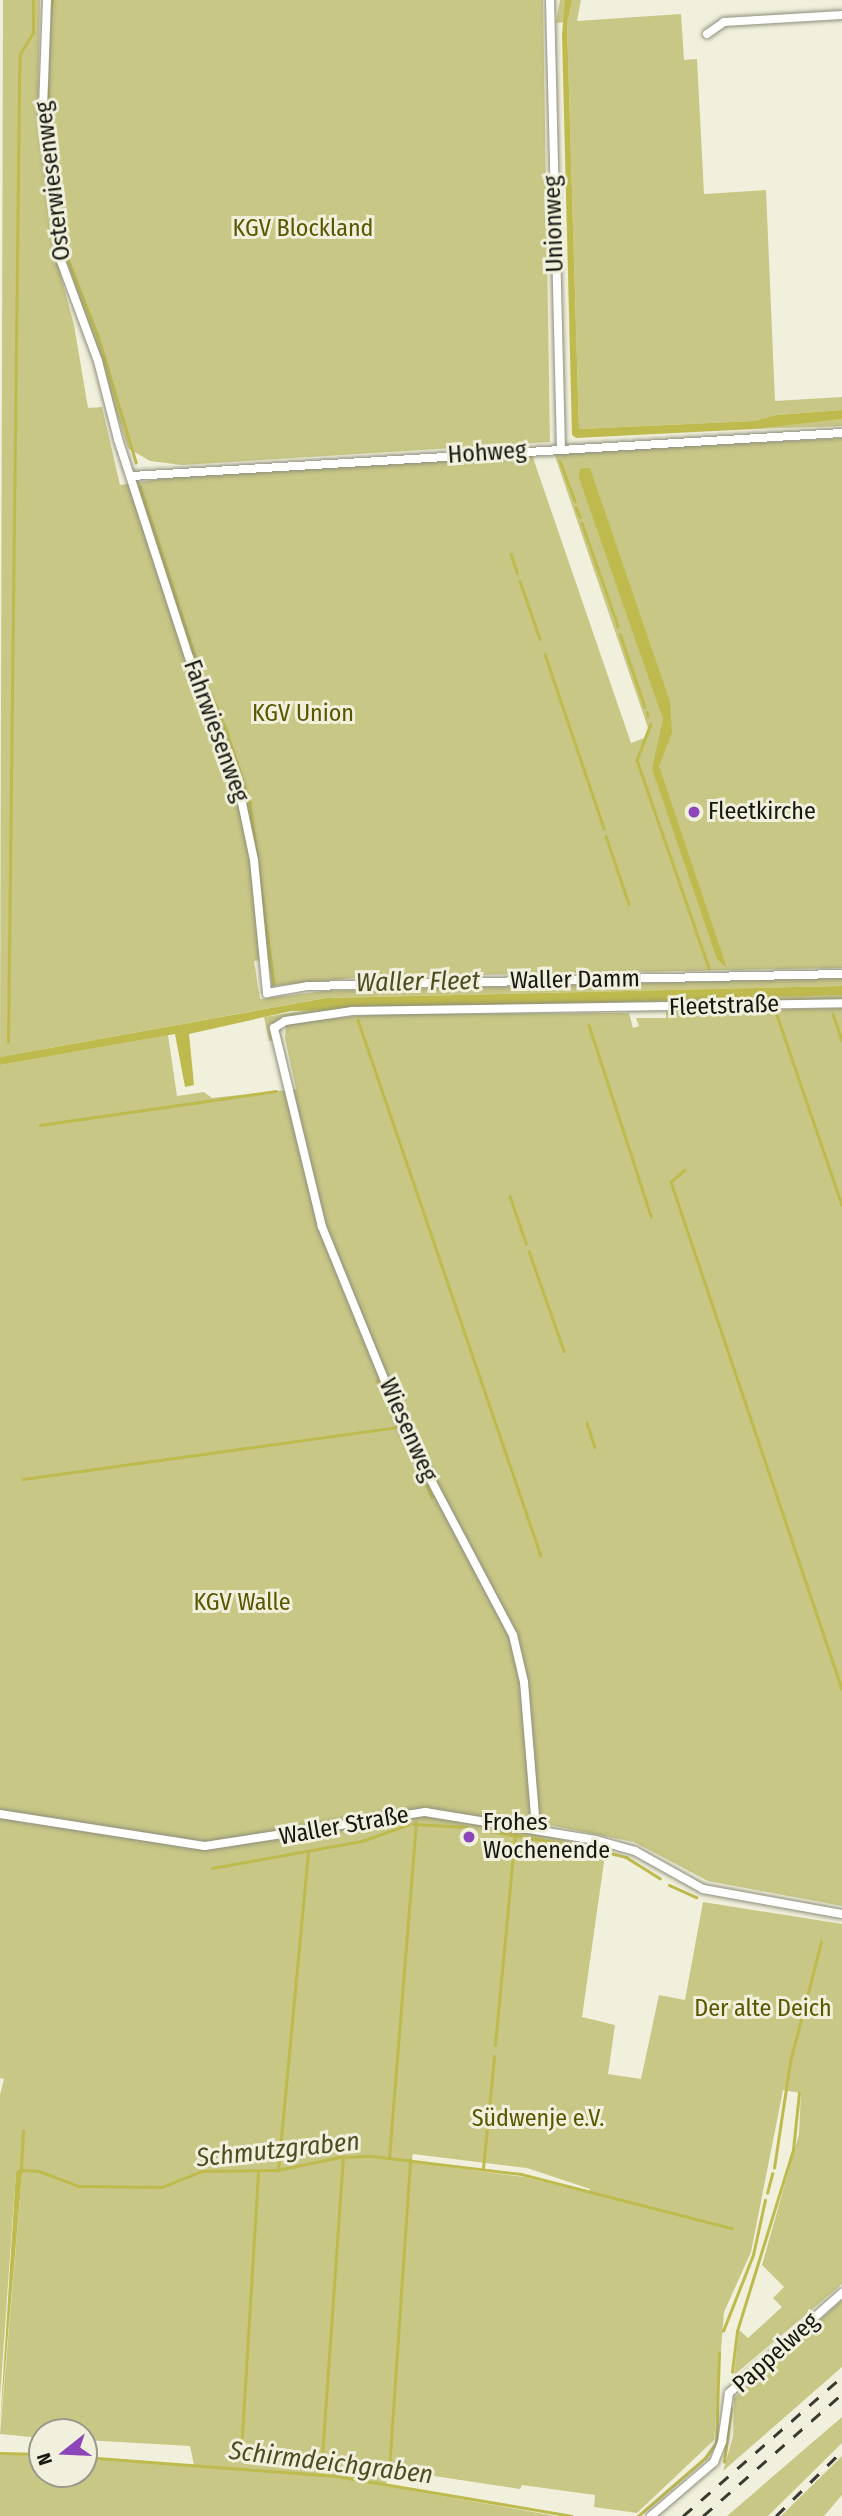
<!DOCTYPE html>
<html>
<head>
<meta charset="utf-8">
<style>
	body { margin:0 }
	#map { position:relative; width:842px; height:2516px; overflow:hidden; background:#f0f0dc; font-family:"Fira Sans Condensed",sans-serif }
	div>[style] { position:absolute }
	.green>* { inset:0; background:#c8c786 }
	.water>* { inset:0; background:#beba4e }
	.stream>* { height:2.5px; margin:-1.25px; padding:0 1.25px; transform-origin:1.25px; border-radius:1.25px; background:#beba4e }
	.roads { filter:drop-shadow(0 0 2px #8d8d7b) drop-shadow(0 0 2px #8d8d7b) }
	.minor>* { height:8px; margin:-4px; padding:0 4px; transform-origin:4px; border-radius:4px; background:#fff }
	.rail>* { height:2.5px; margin-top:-1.25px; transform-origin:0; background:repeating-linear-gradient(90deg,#393931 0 12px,transparent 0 24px) }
	.dots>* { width:19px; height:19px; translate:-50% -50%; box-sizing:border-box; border:4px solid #f0f0dc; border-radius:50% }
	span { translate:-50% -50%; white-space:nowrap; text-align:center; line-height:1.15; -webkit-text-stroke:6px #f0f0dc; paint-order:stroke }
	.street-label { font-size:24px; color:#171711 }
	.park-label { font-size:24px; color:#5a5700 }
	.poi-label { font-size:24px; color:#171711 }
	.left { translate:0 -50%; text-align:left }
	.water-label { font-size:26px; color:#4e4d21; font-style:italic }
	.north { position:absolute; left:28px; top:2418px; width:70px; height:70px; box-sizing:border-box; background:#f0f0dc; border:2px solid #99998b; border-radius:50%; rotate:252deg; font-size:19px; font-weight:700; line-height:28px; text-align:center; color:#171711 }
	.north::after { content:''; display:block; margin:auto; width:24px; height:32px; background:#8c46ba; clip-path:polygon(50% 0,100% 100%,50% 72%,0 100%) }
</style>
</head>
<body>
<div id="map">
	<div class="green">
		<i style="clip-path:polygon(3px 0,40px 0,38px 109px,53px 246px,74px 325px,88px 408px,102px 407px,120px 485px,180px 476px,532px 455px,631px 743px,644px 738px,648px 728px,554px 453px,842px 438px,842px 968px,364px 977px,272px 986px,268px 959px,254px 961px,260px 999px,324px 991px,842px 978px,842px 986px,325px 998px,0 1057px)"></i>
		<i style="clip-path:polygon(49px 0,543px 0,550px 442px,182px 465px,150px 461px,128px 448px,61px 243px,48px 119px)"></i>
		<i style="clip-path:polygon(560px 0,581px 0,577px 21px,681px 14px,684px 60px,697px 59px,704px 194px,766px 190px,775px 401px,842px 397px,842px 410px,776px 415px,754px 421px,579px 429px,567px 22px,556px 23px)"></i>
		<i style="clip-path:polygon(842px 419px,842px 426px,754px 429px,775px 423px)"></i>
		<i style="clip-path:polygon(842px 995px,842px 999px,722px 1003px,352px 1009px,285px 1017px,277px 1022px,274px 1040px,269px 1041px,264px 1017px,328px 1007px)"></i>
		<i style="clip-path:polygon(evenodd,842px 1008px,842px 1906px,708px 1881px,634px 1842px,524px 1820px,519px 1831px,584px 1844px,605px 1855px,582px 2017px,615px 2025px,608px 2074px,641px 2079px,659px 1995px,685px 2000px,703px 1902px,842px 1924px,842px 2284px,734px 2375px,739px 2330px,748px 2338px,782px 2307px,773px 2298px,784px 2287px,762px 2265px,799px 2134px,801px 2093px,783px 2090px,751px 2252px,724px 2312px,714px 2440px,637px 2513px,594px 2507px,595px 2495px,522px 2485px,520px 2489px,388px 2469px,386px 2486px,556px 2516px,0 2516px,0 2454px,42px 2456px,42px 2474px,84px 2474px,84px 2458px,194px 2465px,190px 2446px,84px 2440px,84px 2432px,42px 2432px,42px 2438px,0 2434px,22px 2174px,16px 2172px,0 2397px,0 2095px,4px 2079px,0 2078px,0 1065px,168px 1035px,177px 1096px,204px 1092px,212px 1098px,296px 1089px,285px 1038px,286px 1025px,305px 1021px,378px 1014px,629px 1013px,633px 1028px,639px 1026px,636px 1018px,666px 1018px,666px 1012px,842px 1008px,413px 2154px,527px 2168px,590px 2189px,589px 2193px,524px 2177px,411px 2162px,413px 2154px)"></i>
		<i style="clip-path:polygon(842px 2300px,842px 2367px,723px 2471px,733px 2437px,734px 2398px)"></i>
		<i style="clip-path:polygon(842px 2417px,842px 2443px,768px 2516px,727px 2516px)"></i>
		<i style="clip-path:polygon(842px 2456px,842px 2495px,824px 2516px,781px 2516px)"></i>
	</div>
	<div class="water">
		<i style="clip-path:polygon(565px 0,572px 0,567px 22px,579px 429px,754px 421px,776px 415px,842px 410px,842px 419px,754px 429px,576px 438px,572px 435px,562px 35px)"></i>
		<i style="clip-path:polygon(590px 468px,670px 702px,672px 733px,659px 766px,727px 968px,717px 959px,652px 769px,663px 719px,579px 478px,580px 469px)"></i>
		<i style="clip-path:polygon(842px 986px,842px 995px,291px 1011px,189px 1034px,194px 1085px,185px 1087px,175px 1034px,0 1065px,0 1057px,326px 998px)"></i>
		<i style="clip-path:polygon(19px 2169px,22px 2174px,0 2426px,16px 2172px)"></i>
	</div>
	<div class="stream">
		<i style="left:50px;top:14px;width:14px;rotate:-82deg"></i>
		<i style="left:48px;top:87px;width:72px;rotate:86deg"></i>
		<i style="left:55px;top:180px;width:69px;rotate:81.6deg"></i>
		<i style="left:67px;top:257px;width:85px;rotate:68.6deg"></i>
		<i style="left:98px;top:336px;width:132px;rotate:73.2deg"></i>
		<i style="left:560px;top:461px;width:43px;rotate:69.4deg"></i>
		<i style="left:140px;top:486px;width:182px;rotate:72.1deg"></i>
		<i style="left:196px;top:659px;width:76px;rotate:66.8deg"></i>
		<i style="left:226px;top:729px;width:78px;rotate:72deg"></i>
		<i style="left:250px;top:803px;width:182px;rotate:82.4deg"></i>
		<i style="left:576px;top:507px;width:11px;rotate:68deg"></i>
		<i style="left:582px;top:523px;width:55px;rotate:70.9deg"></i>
		<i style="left:511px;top:554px;width:20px;rotate:72deg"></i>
		<i style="left:601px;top:577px;width:39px;rotate:71deg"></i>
		<i style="left:520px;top:581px;width:61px;rotate:71deg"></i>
		<i style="left:615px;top:616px;width:11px;rotate:75deg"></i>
		<i style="left:620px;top:634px;width:77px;rotate:71.1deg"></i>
		<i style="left:545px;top:654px;width:184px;rotate:71.3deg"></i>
		<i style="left:647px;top:712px;width:4px;rotate:76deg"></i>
		<i style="left:651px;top:724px;width:39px;rotate:111deg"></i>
		<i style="left:637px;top:760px;width:220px;rotate:70.9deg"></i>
		<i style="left:606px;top:836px;width:72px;rotate:71.3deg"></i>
		<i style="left:776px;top:1012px;width:204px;rotate:71.1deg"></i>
		<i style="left:833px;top:1014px;width:28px;rotate:71deg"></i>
		<i style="left:358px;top:1020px;width:566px;rotate:71.15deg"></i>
		<i style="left:589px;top:1025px;width:201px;rotate:72deg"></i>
		<i style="left:8px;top:1042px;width:962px;rotate:-89.34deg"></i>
		<i style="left:19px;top:80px;width:26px;rotate:-88deg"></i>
		<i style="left:20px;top:54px;width:26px;rotate:-59deg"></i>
		<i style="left:33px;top:32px;width:32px;rotate:-90deg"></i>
		<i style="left:40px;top:1125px;width:238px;rotate:-8.2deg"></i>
		<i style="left:685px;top:1170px;width:18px;rotate:139deg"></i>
		<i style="left:671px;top:1182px;width:535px;rotate:71.36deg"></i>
		<i style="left:510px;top:1196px;width:50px;rotate:71.2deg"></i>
		<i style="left:529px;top:1251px;width:106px;rotate:70.7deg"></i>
		<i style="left:377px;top:1380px;width:129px;rotate:64.8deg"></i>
		<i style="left:587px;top:1423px;width:25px;rotate:72deg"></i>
		<i style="left:23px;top:1479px;width:377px;rotate:-7.9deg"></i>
		<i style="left:413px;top:1824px;width:54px;rotate:3.2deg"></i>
		<i style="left:484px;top:1830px;width:106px;rotate:9.8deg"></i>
		<i style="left:602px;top:1851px;width:25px;rotate:14deg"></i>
		<i style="left:626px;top:1857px;width:40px;rotate:32deg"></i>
		<i style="left:212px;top:1868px;width:152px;rotate:-10.2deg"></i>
		<i style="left:362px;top:1841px;width:49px;rotate:-19.2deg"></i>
		<i style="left:669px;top:1885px;width:30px;rotate:24deg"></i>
		<i style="left:495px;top:2045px;width:212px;rotate:-84.6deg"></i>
		<i style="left:389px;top:2158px;width:336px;rotate:-85.4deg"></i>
		<i style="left:483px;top:2168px;width:112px;rotate:-84.3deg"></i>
		<i style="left:774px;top:2168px;width:107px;rotate:-81.4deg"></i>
		<i style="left:790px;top:2062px;width:124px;rotate:-75.5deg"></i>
		<i style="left:21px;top:2169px;width:38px;rotate:-87deg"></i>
		<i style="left:278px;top:2170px;width:318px;rotate:-84.6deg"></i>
		<i style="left:19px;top:2174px;width:5px;rotate:-53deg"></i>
		<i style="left:22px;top:2170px;width:17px;rotate:3deg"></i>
		<i style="left:39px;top:2171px;width:43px;rotate:20.6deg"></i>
		<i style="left:79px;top:2186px;width:83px;rotate:0.7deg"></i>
		<i style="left:162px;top:2187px;width:43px;rotate:-21.8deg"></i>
		<i style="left:202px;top:2171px;width:76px;rotate:-0.8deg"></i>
		<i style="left:278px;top:2170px;width:63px;rotate:-11.8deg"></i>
		<i style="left:340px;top:2157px;width:32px;rotate:-2deg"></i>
		<i style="left:372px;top:2156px;width:150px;rotate:6.9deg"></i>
		<i style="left:521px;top:2174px;width:218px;rotate:14.4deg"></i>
		<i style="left:767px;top:2193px;width:20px;rotate:-75deg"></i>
		<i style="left:723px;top:2331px;width:82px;rotate:-68.5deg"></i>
		<i style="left:753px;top:2255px;width:56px;rotate:-77.7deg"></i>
		<i style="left:732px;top:2372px;width:41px;rotate:-83deg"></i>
		<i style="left:737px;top:2331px;width:189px;rotate:-72.8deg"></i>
		<i style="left:793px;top:2150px;width:57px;rotate:-84deg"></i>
		<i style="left:241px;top:2451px;width:280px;rotate:-86.5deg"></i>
		<i style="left:0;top:2453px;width:42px;rotate:1.4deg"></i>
		<i style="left:84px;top:2457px;width:253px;rotate:4.3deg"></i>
		<i style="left:336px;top:2476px;width:239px;rotate:9.6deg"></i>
		<i style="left:322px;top:2457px;width:301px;rotate:-86deg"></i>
		<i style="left:724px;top:2462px;width:54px;rotate:-82.6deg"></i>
		<i style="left:389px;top:2470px;width:311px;rotate:-86.1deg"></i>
		<i style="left:638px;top:2516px;width:89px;rotate:-40.9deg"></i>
		<i style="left:705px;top:2458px;width:19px;rotate:-54deg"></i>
		<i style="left:716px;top:2443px;width:90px;rotate:-88.1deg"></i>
	</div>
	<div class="roads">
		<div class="minor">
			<i style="left:47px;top:0;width:110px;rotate:92.1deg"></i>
			<i style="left:43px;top:110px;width:152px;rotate:83.2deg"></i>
			<i style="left:61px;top:261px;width:107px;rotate:69.7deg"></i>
			<i style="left:98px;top:361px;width:81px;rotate:75.6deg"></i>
			<i style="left:118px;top:439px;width:229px;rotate:72deg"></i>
			<i style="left:189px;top:657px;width:136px;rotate:68.9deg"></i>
			<i style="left:238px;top:784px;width:78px;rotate:78.1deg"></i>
			<i style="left:254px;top:860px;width:134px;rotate:84.4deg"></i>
			<i style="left:267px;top:993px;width:42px;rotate:-9.7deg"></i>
			<i style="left:308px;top:986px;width:534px;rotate:-1.29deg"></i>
			<i style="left:550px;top:0;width:448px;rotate:88.6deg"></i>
			<i style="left:707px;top:34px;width:21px;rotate:-35deg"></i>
			<i style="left:724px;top:22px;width:118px;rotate:-3.4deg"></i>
			<i style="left:132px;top:476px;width:711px;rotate:-3.47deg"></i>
			<i style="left:0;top:1814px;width:207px;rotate:8.9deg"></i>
			<i style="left:205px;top:1846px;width:223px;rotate:-8.8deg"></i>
			<i style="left:425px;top:1812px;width:173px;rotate:9.3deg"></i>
			<i style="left:596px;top:1840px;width:41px;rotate:15.8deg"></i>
			<i style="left:635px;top:1851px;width:78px;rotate:29.2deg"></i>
			<i style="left:703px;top:1889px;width:141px;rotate:10.2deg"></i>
			<i style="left:536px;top:1828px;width:146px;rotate:-94.7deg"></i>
			<i style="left:524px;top:1682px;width:48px;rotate:-103.2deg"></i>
			<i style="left:513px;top:1635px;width:226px;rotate:-117.9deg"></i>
			<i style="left:407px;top:1435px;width:225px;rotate:-112.2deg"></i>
			<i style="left:322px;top:1227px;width:205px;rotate:-103.6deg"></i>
			<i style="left:274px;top:1028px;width:13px;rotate:-32deg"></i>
			<i style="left:285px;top:1021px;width:68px;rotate:-8.5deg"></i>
			<i style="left:352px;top:1011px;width:490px;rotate:-0.9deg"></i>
			<i style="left:651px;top:2516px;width:83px;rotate:-40.6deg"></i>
			<i style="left:714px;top:2462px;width:22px;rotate:-68deg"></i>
			<i style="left:722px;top:2442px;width:49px;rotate:-81.9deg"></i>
			<i style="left:729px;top:2393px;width:151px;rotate:-41.5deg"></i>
		</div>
	</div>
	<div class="rail">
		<i style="left:683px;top:2516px;width:211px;rotate:-41.2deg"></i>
		<i style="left:703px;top:2516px;width:185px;rotate:-41.3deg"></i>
		<i style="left:776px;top:2516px;width:93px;rotate:-44.6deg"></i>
	</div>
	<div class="dots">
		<i style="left:694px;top:812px;background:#8c46ba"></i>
		<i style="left:469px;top:1837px;background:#8c46ba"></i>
	</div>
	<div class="street-label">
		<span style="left:53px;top:181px;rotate:-97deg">Osterwiesenweg</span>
		<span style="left:554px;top:224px;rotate:-92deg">Unionweg</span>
		<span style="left:487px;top:453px;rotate:-4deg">Hohweg</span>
		<span style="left:216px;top:731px;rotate:70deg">Fahrwiesenweg</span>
		<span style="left:575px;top:980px;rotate:-1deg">Waller Damm</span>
		<span style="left:724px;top:1006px;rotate:-2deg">Fleetstraße</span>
		<span style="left:408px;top:1430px;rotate:66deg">Wiesenweg</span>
		<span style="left:344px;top:1826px;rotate:-10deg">Waller Straße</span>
		<span style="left:776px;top:2353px;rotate:-42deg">Pappelweg</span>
	</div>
	<div class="park-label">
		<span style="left:303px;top:229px">KGV Blockland</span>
		<span style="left:303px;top:714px">KGV Union</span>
		<span style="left:242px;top:1603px">KGV Walle</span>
		<span style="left:763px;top:2009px">Der alte Deich</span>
		<span style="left:538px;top:2119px">Südwenje e.V.</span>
	</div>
	<div class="poi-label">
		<span class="left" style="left:708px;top:812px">Fleetkirche</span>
		<span class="left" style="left:483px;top:1837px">Frohes<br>Wochenende</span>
	</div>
	<div class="water-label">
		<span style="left:418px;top:982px;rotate:-1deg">Waller Fleet</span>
		<span style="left:278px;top:2150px;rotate:-6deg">Schmutzgraben</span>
		<span style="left:331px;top:2463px;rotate:7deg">Schirmdeichgraben</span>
	</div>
	<div class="north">N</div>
</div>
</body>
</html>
